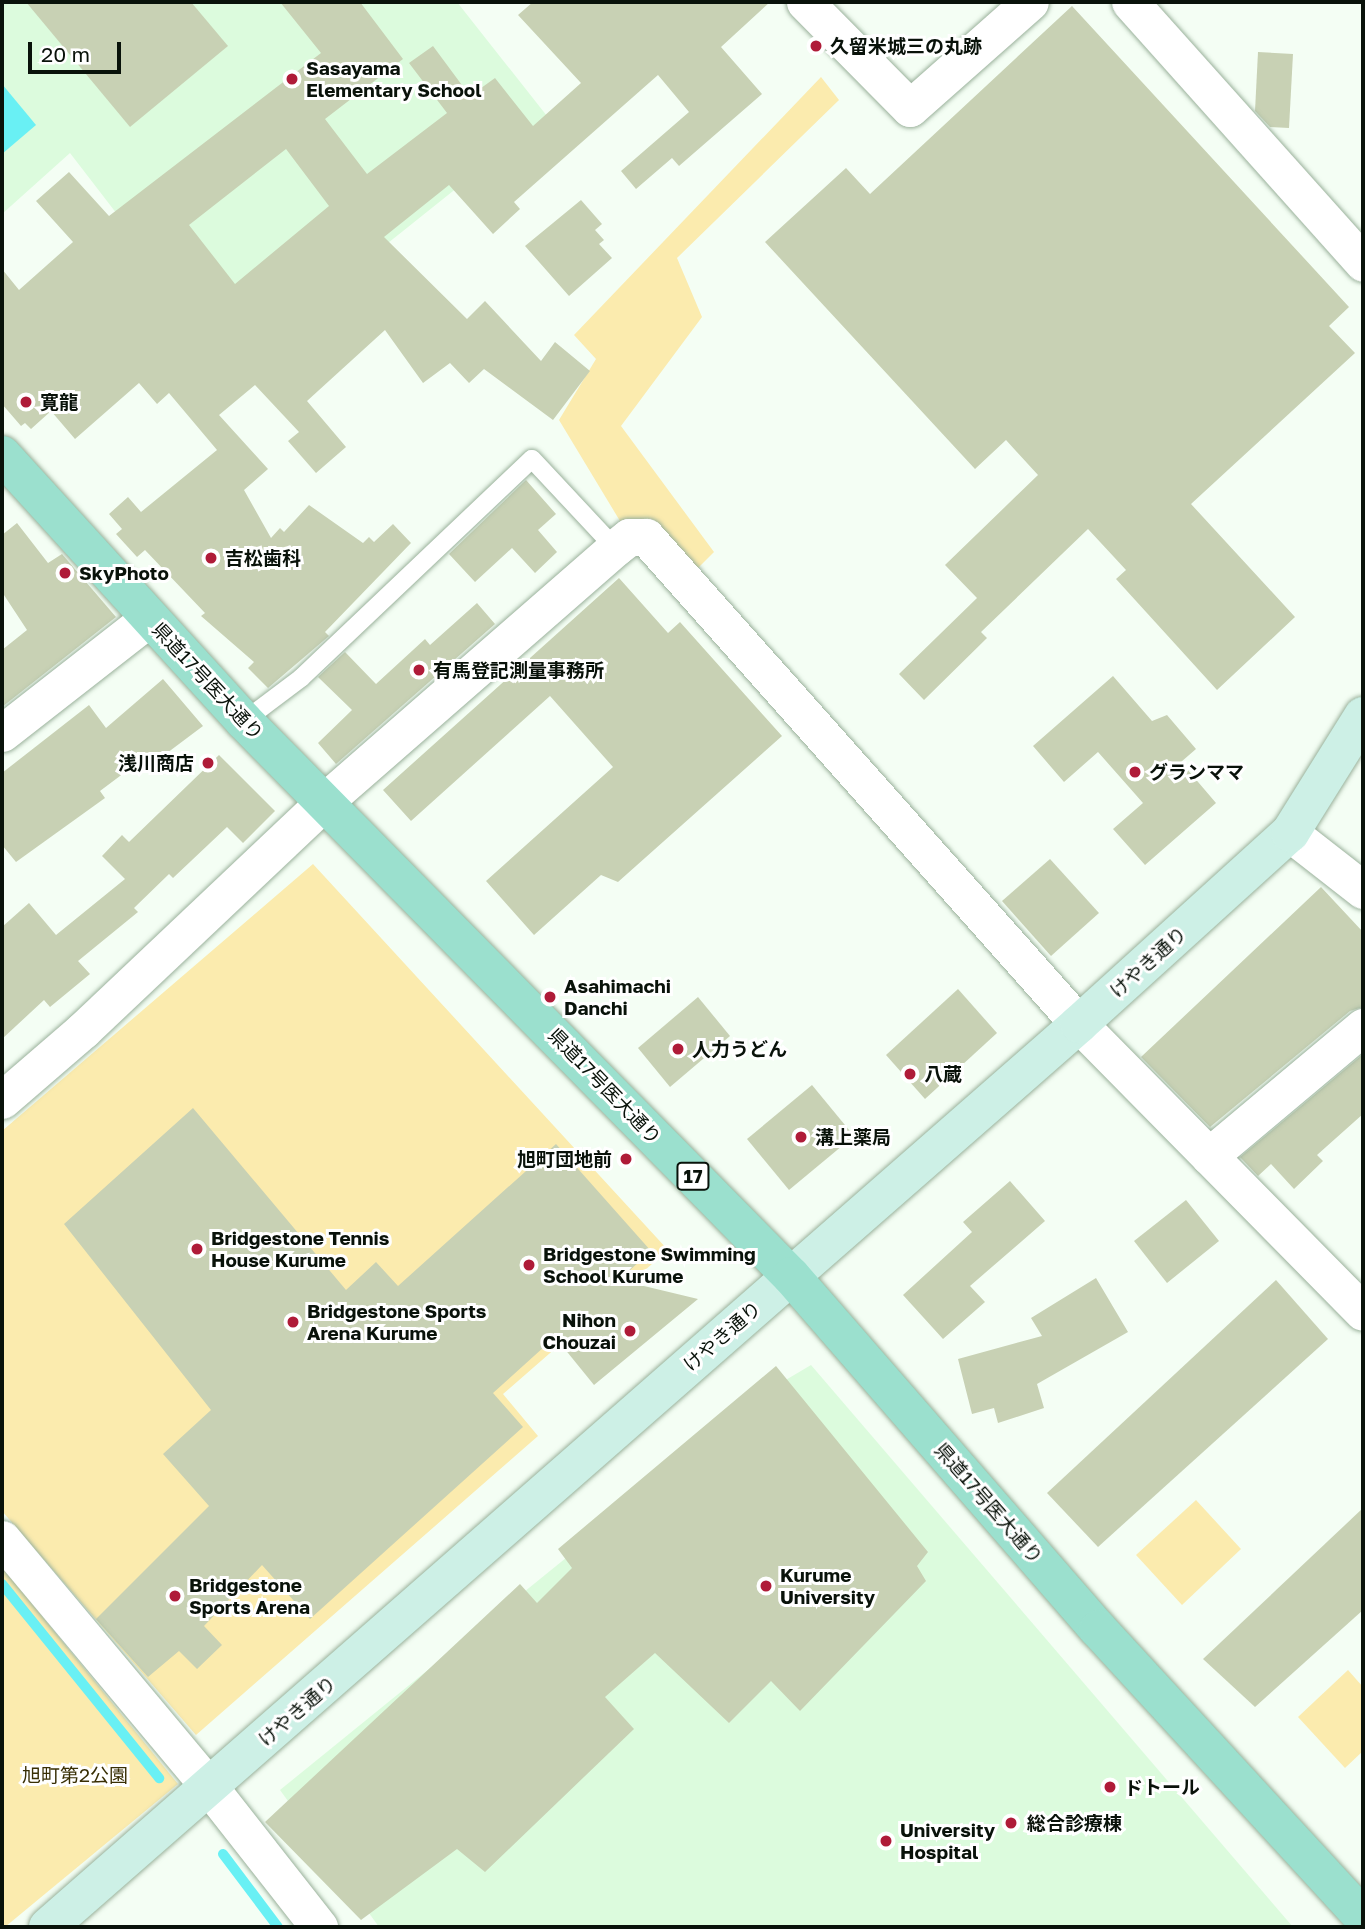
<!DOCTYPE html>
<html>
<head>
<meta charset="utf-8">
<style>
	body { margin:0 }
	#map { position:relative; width:1365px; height:1929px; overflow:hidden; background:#f4fef4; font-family:"Golos Text","Noto Sans JP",sans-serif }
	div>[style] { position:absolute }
	.built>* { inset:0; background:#dcfbdd }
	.green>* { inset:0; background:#fbebae }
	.water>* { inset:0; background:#69f0f4 }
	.stream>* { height:10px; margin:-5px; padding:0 5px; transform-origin:5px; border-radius:5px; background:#69f0f4 }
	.building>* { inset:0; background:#c8d1b4 }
	.roads { filter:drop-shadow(0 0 2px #9ab19b) drop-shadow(0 0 2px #9ab19b) }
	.lane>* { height:18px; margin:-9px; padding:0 9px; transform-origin:9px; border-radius:9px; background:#fff }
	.street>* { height:37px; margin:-18.5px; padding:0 18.5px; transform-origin:18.5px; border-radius:18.5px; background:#fff }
	.secondary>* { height:38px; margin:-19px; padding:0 19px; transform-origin:19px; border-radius:19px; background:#cdf0e6 }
	.primary>* { height:38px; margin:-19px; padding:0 19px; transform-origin:19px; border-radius:19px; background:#9be0ce }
	.dots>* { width:19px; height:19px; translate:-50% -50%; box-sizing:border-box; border:4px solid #fff; border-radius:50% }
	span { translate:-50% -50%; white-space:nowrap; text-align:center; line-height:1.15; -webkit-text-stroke:6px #fff; paint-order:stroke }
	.shield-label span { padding:2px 5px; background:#fff; border:2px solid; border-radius:5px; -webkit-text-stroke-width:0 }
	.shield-label { font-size:18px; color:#09120a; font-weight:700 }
	.poi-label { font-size:19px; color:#09120a; font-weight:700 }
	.left { translate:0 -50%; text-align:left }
	.right { translate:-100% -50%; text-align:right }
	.street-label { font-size:19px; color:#09120a }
	.park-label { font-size:19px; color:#392f04 }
	.frame { position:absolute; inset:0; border:4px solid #09120a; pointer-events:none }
	.scale { position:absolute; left:28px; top:42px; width:93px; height:32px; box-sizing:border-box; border:4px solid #09120a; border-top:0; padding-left:9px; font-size:21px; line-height:24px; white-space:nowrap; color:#09120a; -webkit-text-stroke:5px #fff; paint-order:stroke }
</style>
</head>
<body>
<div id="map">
	<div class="built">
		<i style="clip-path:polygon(2px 2px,457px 2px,547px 116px,234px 366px,70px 153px,2px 214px)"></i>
		<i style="clip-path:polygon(811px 1365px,1293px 1927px,379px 1927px,280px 1790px,784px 1381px)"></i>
	</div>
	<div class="green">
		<i style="clip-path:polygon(821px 77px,839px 100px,677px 258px,702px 317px,621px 426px,714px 552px,697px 569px,655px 527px,620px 521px,559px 420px,596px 359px,574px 335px)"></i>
		<i style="clip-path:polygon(313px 864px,668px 1250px,503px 1394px,538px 1436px,196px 1735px,2px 1511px,2px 1131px)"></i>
		<i style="clip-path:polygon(1196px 1500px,1241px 1549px,1182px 1605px,1136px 1555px)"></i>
		<i style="clip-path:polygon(2px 1567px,178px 1784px,5px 1927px,2px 1927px)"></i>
		<i style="clip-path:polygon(1348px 1670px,1363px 1687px,1363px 1751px,1345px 1768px,1298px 1717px)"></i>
	</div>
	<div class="water">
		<i style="clip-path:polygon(2px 84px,36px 125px,2px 154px)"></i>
	</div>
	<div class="stream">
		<i style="left:2px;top:1584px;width:250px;rotate:51deg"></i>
		<i style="left:223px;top:1854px;width:91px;rotate:53deg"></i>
	</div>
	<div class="building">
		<i style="clip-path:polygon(26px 2px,191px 2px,228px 46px,130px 127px)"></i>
		<i style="clip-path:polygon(evenodd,280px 2px,360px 2px,403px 59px,325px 119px,367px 174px,447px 113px,409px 63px,433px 46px,470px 96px,495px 78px,533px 126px,581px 83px,518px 15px,533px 2px,770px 2px,721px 47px,762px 94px,679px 166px,672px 158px,636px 189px,621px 171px,689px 112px,658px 75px,514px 202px,520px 209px,493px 234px,449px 185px,384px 237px,467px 319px,485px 301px,541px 361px,555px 342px,590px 371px,553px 420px,484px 369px,469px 383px,450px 363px,423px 383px,385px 330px,307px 401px,346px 447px,316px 473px,288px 441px,299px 432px,255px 385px,219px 415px,268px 469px,244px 490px,271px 538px,280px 528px,284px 532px,309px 505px,363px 543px,369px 537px,374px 542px,393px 524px,411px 543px,325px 632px,329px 636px,268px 688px,248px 668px,254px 662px,201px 616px,205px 613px,145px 550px,137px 557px,116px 534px,122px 529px,109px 514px,128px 497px,141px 512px,217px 450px,169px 393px,157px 404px,139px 383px,75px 439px,51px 411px,31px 429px,25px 423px,21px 426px,2px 404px,2px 269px,19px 290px,73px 242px,36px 201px,69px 172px,109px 216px,321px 53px,280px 2px,286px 149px,329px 206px,235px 284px,189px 225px,286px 149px)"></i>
		<i style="clip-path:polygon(1072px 6px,1349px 307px,1329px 326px,1355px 353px,1191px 504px,1295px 617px,1217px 690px,1116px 579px,1126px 570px,1088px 529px,981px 632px,987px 638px,924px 700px,899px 674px,977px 598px,945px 565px,1038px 475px,1006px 440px,975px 469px,765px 242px,846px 168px,870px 194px)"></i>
		<i style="clip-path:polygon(1258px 52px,1293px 54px,1289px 128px,1270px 127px,1255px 111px)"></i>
		<i style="clip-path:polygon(581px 200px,602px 224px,595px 230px,604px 240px,599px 244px,612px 258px,569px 296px,525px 246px)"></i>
		<i style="clip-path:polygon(526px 480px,556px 514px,538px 530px,557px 552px,535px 573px,512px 548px,475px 582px,449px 554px)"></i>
		<i style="clip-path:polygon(17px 523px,48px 563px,62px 554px,116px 617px,2px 707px,2px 650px,27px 630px,2px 592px,2px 535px)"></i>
		<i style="clip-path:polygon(619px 578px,668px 633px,680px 622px,782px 736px,618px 882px,601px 875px,534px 935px,486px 881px,613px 767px,550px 696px,411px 821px,383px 790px)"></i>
		<i style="clip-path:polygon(477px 603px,495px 624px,336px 764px,318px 743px,352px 710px,318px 677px,345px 652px,376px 684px,425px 639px,430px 645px)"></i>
		<i style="clip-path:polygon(1113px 676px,1152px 721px,1167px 715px,1196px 749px,1181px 762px,1216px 803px,1145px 865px,1113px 829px,1143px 803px,1098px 752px,1064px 782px,1033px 746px)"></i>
		<i style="clip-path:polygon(163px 679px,203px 726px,159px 759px,152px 752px,100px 791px,105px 798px,16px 862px,2px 845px,2px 773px,89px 705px,106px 728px)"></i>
		<i style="clip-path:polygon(219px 755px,275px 811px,243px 843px,227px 827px,173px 878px,169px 874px,134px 908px,138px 912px,78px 961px,90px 974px,50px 1007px,44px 1000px,2px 1039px,2px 927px,29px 903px,56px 935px,125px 879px,102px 856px,122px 835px,129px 842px)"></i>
		<i style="clip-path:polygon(1050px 859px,1099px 913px,1051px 956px,1002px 901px)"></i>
		<i style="clip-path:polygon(1321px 887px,1363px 932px,1363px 1007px,1350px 1011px,1210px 1127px,1141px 1057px)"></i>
		<i style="clip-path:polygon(958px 989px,997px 1033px,925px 1099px,886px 1055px)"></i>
		<i style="clip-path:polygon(698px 997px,730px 1036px,670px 1087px,638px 1048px)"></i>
		<i style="clip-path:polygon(1363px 1054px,1363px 1114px,1317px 1155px,1323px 1161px,1294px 1189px,1271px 1164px,1258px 1176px,1240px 1157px)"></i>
		<i style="clip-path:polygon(812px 1085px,854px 1136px,789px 1190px,747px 1139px)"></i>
		<i style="clip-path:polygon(193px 1108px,346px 1290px,376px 1262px,398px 1286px,556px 1144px,651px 1251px,619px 1280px,698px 1299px,594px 1385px,555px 1337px,493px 1393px,523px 1427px,310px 1619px,262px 1565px,204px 1626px,222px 1645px,197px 1669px,179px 1651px,148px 1677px,96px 1619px,209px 1506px,163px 1454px,211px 1410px,64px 1224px)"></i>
		<i style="clip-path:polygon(1010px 1181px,1045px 1221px,970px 1286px,985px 1302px,943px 1339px,903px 1295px,972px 1232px,963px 1222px)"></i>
		<i style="clip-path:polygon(1186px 1200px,1219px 1241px,1167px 1283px,1134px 1241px)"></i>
		<i style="clip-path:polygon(1096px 1278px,1128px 1332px,1037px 1384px,1044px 1408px,998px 1423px,994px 1408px,972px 1414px,958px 1359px,1042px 1336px,1031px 1318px)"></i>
		<i style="clip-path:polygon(1276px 1280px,1328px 1339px,1098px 1547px,1047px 1493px)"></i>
		<i style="clip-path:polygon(776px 1366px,928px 1552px,917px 1566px,926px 1581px,800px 1711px,771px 1681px,729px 1723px,655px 1653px,605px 1697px,634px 1729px,485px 1872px,457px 1849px,361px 1920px,265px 1822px,520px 1584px,537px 1603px,572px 1568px,558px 1549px)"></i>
		<i style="clip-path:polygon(1363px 1508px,1363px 1610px,1255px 1707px,1203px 1659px)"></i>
	</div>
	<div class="roads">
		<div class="lane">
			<i style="left:244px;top:721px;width:71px;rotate:-37deg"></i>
			<i style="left:301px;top:678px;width:318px;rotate:-43.5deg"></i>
			<i style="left:532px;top:459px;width:122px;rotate:47deg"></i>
		</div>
		<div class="street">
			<i style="left:805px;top:2px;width:149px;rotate:45.3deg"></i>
			<i style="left:910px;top:108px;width:160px;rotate:-41.5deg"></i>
			<i style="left:1130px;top:2px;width:350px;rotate:48.2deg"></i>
			<i style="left:2px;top:733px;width:187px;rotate:-38deg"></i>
			<i style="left:1290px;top:833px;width:93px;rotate:38deg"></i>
			<i style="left:2px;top:1100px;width:107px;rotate:-40.8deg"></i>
			<i style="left:83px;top:1030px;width:333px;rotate:-43.4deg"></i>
			<i style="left:325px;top:801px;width:385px;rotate:-41.1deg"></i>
			<i style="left:615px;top:548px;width:18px;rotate:-38deg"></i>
			<i style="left:629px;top:537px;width:17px"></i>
			<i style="left:646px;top:537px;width:652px;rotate:48.36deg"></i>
			<i style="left:1079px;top:1024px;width:404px;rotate:45.4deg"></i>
			<i style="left:1209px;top:1156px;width:201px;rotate:-40deg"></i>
			<i style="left:2px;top:1539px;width:324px;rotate:50.1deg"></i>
			<i style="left:210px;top:1788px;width:177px;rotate:51.9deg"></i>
		</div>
		<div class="secondary">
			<i style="left:48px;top:1927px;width:1371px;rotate:-41.21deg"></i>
			<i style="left:1079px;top:1024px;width:285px;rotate:-42.2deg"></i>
			<i style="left:1290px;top:833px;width:138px;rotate:-58deg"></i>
		</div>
		<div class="primary">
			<i style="left:2px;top:455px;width:360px;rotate:47.7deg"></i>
			<i style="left:244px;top:721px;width:779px;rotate:45.42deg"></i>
			<i style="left:791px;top:1276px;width:468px;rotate:49deg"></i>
			<i style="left:1098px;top:1629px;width:391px;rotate:47.4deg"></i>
		</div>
	</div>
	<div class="dots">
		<i style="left:816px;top:46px;background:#af1b38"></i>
		<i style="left:292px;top:79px;background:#af1b38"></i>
		<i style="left:26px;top:402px;background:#af1b38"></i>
		<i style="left:211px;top:558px;background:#af1b38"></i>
		<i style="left:65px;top:573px;background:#af1b38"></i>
		<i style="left:419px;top:670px;background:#af1b38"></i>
		<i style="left:208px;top:763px;background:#af1b38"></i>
		<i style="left:1135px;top:772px;background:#af1b38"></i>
		<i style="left:550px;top:997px;background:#af1b38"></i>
		<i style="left:678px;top:1049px;background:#af1b38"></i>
		<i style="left:910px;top:1074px;background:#af1b38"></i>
		<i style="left:801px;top:1137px;background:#af1b38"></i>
		<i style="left:626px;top:1159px;background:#af1b38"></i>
		<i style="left:197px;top:1249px;background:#af1b38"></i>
		<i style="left:529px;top:1265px;background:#af1b38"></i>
		<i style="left:293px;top:1322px;background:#af1b38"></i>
		<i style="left:630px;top:1331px;background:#af1b38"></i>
		<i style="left:766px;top:1586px;background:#af1b38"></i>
		<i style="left:175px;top:1596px;background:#af1b38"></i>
		<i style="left:1110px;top:1787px;background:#af1b38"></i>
		<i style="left:1011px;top:1823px;background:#af1b38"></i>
		<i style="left:886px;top:1841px;background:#af1b38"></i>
	</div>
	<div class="shield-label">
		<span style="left:693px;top:1176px">17</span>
	</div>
	<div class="poi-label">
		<span class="left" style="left:830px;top:46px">久留米城三の丸跡</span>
		<span class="left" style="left:306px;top:79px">Sasayama<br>Elementary School</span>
		<span class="left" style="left:40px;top:402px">寛龍</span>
		<span class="left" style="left:225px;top:558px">吉松歯科</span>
		<span class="left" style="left:79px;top:573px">SkyPhoto</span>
		<span class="left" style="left:433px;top:670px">有馬登記測量事務所</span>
		<span class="right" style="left:194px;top:763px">浅川商店</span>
		<span class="left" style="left:1149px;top:772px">グランママ</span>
		<span class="left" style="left:564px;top:997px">Asahimachi<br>Danchi</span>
		<span class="left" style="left:692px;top:1049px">人力うどん</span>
		<span class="left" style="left:924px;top:1074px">八蔵</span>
		<span class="left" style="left:815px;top:1137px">溝上薬局</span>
		<span class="right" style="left:612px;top:1159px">旭町団地前</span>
		<span class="left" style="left:211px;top:1249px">Bridgestone Tennis<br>House Kurume</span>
		<span class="left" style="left:543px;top:1265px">Bridgestone Swimming<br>School Kurume</span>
		<span class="left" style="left:307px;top:1322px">Bridgestone Sports<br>Arena Kurume</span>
		<span class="right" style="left:616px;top:1331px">Nihon<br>Chouzai</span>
		<span class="left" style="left:780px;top:1586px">Kurume<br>University</span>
		<span class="left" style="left:189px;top:1596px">Bridgestone<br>Sports Arena</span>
		<span class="left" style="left:1124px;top:1787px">ドトール</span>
		<span class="left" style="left:1027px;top:1823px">総合診療棟</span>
		<span class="left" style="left:900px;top:1841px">University<br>Hospital</span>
	</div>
	<div class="street-label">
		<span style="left:208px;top:681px;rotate:47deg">県道17号医大通り</span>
		<span style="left:1148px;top:962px;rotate:-42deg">けやき通り</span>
		<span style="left:605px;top:1086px;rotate:46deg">県道17号医大通り</span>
		<span style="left:722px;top:1336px;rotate:-41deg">けやき通り</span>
		<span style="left:989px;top:1503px;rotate:49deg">県道17号医大通り</span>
		<span style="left:297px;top:1711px;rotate:-41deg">けやき通り</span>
	</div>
	<div class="park-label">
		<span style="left:75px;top:1775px">旭町第2公園</span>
	</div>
	<div class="frame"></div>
	<div class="scale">20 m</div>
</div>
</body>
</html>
